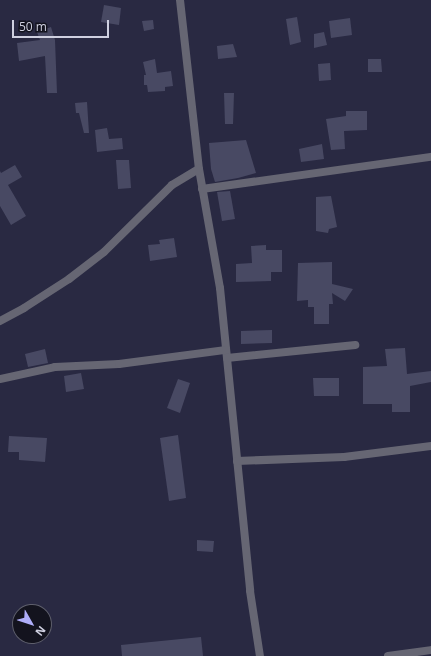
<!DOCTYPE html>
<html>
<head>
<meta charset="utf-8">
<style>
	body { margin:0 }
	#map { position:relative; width:431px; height:656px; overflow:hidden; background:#292942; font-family:"Open Sans",sans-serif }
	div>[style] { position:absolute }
	.building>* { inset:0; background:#484963 }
	.street>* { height:8px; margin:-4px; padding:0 4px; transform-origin:4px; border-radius:4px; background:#666673 }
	span { translate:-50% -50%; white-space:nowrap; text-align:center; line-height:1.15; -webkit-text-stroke:3px #13131e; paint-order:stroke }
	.north { position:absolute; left:12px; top:604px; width:40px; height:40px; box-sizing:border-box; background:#13131e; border:1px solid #5e5f6c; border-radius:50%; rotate:129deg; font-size:11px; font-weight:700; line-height:16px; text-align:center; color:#cfd0e0 }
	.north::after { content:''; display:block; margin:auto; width:14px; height:18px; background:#afaefa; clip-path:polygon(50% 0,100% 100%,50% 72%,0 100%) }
	.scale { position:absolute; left:12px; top:20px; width:97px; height:18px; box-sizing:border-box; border:2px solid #cfd0e0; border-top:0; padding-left:5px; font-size:12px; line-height:14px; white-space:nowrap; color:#cfd0e0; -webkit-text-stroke:3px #13131e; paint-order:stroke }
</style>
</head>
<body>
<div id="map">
	<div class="building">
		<i style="clip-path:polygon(104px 5px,121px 8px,119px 25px,101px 22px)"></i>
		<i style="clip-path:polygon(297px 17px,301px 42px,290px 45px,286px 19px)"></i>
		<i style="clip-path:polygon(350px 18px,352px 35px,331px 38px,329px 21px)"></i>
		<i style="clip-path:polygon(153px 20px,154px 29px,144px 31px,142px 21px)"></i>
		<i style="clip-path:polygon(51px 27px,55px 40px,57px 93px,47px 93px,45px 56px,19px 61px,17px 43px,40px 40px,37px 32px)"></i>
		<i style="clip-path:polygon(324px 32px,327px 45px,314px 48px,314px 34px)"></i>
		<i style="clip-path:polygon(233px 44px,237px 57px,218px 59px,217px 46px)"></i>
		<i style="clip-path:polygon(155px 59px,157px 73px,171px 71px,173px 86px,165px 87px,165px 91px,148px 92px,147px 85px,144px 85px,144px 75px,146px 75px,143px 62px)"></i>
		<i style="clip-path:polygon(368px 59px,381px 59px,382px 72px,368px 72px)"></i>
		<i style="clip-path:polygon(330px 63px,331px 80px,319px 81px,318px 64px)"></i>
		<i style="clip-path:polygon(224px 93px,234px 93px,233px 124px,225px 124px)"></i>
		<i style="clip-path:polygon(87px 102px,89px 133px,84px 133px,79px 113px,76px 113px,75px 103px)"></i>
		<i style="clip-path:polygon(346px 111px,367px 111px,367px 130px,344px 131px,345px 149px,331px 150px,326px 119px,346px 116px)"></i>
		<i style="clip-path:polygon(107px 128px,109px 139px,122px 138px,123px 149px,97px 152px,95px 130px)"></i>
		<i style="clip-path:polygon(246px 140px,256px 173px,238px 178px,215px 182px,211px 169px,209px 143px)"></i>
		<i style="clip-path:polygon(322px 144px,324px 159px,301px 162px,299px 149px)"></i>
		<i style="clip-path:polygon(116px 160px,129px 160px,131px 188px,118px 189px)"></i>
		<i style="clip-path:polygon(15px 165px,22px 177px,8px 185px,26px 216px,11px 225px,0 206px,0 171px,1px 173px)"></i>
		<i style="clip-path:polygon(230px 191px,235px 219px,222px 221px,217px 192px)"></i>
		<i style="clip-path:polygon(331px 196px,337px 227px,329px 229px,328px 233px,316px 231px,316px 197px)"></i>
		<i style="clip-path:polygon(174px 238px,177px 257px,150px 261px,148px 245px,160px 244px,159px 240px)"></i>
		<i style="clip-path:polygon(266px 245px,266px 250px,282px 250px,282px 272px,271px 272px,271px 281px,236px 282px,236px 264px,252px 263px,251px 246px)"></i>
		<i style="clip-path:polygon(332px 262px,332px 284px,353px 289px,345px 301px,332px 293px,333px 304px,329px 304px,329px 324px,314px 324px,314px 307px,308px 307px,308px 300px,297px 301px,298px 263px)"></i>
		<i style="clip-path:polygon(272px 330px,272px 343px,241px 344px,241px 331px)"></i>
		<i style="clip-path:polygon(405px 348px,407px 374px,431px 371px,431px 382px,410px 386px,410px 412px,392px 412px,392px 404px,363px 404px,363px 367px,387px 366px,385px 349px)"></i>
		<i style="clip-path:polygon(45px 349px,48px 363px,28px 367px,25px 354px)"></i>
		<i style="clip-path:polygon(81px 373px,84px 389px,66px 392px,64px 376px)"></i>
		<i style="clip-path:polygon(313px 378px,339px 378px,339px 396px,314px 396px)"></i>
		<i style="clip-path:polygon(178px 379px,190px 383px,180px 413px,167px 408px)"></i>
		<i style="clip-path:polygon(178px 435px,186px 498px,169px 501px,160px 438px)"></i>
		<i style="clip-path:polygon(9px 436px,47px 438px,45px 462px,19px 460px,19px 452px,8px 452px)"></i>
		<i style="clip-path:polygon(197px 540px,214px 541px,213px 552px,197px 551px)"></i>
		<i style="clip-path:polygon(201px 637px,203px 656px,122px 656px,121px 645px)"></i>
	</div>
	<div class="street">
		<i style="left:180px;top:0;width:170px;rotate:83.6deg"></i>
		<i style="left:199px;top:169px;width:121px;rotate:80deg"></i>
		<i style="left:220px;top:288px;width:304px;rotate:84.3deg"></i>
		<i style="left:250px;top:591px;width:66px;rotate:81.3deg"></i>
		<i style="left:202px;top:189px;width:231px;rotate:-8deg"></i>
		<i style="left:0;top:321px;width:27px;rotate:-28deg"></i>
		<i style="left:24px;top:308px;width:54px;rotate:-32.8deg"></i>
		<i style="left:69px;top:279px;width:44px;rotate:-37.6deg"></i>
		<i style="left:104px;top:252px;width:95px;rotate:-44.6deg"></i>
		<i style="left:172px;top:185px;width:31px;rotate:-31deg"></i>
		<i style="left:227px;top:358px;width:129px;rotate:-5.8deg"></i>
		<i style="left:0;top:379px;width:56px;rotate:-12.3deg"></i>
		<i style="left:55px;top:367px;width:64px;rotate:-2.7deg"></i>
		<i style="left:119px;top:364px;width:108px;rotate:-7.5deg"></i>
		<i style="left:237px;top:461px;width:107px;rotate:-2.1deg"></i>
		<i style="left:344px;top:457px;width:88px;rotate:-7.2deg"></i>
		<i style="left:388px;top:656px;width:43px;rotate:-7.9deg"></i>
	</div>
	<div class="north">N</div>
	<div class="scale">50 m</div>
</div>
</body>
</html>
